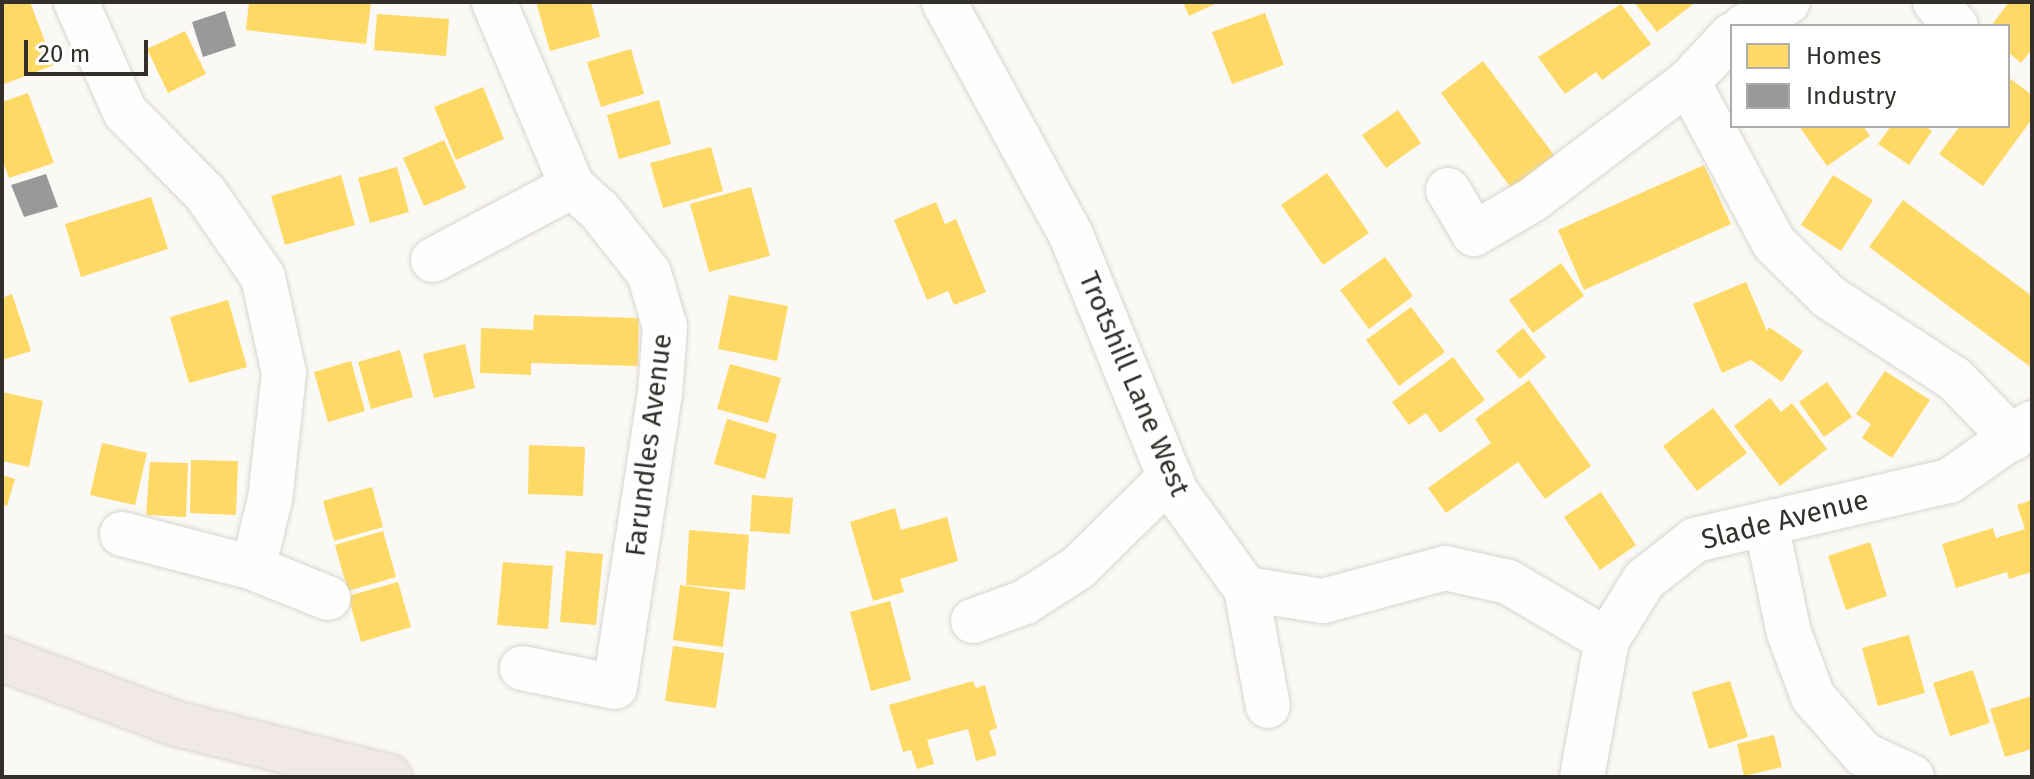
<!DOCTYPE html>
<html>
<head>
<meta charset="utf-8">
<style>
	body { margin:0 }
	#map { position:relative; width:2034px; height:779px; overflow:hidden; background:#fbf9f5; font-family:"Fira Sans",sans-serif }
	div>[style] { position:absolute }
	.homes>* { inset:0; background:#ffd966 }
	.industry>* { inset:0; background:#999 }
	.roads { filter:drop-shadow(0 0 2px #d8d5d0) drop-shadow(0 0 2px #d8d5d0) }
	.minor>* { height:44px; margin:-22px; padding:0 22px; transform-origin:22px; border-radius:22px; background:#fefefe }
	.major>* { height:44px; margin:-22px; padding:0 22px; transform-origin:22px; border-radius:22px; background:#f1e9e7 }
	span { translate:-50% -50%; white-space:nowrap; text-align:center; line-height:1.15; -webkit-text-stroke:8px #fff; paint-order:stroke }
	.street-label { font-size:28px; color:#33302b }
	.frame { position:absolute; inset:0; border:4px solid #33302b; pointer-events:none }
	.legend { position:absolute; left:1730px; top:24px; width:280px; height:104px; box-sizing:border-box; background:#fff; border:2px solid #adacaa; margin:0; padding:10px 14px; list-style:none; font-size:24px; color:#33302b }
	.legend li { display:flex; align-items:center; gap:16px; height:40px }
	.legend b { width:40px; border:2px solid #adacaa }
	.scale { position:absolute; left:24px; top:40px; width:124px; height:36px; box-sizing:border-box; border:4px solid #33302b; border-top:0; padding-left:10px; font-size:24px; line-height:28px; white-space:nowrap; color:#33302b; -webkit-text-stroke:6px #fff; paint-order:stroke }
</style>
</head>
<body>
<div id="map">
	<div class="homes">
		<i style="clip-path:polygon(2px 2px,30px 2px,54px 65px,2px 85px)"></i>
		<i style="clip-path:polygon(249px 2px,371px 2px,366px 44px,246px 30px)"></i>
		<i style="clip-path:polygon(536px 2px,591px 2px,600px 37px,550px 51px)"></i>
		<i style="clip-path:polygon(1183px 2px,1219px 2px,1189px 16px)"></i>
		<i style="clip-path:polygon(1634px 2px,1696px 2px,1657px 32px)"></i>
		<i style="clip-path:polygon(2009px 2px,2032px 2px,2032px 49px,2021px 63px,2008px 52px,2008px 26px,1991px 26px)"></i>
		<i style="clip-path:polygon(1621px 4px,1651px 44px,1602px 80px,1596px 72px,1565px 94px,1538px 57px)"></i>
		<i style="clip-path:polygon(1265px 13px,1284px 65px,1232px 84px,1212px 32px)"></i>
		<i style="clip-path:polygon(377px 14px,449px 19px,446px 56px,374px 50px)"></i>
		<i style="clip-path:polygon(185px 31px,206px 74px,168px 93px,147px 49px)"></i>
		<i style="clip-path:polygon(631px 49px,644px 94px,601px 107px,587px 62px)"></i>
		<i style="clip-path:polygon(1483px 61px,1557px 159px,1514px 192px,1441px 93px)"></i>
		<i style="clip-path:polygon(2008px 77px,2032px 95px,2032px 119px,1983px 186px,1939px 154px,1960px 126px,2008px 126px)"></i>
		<i style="clip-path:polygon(483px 87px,504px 139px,456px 160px,434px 107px)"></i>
		<i style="clip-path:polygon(28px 93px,54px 163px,9px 178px,2px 160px,2px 102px)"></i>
		<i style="clip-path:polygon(659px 100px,671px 144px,619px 159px,607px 115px)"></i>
		<i style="clip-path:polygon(1398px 110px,1421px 143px,1386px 168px,1362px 135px)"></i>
		<i style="clip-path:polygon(1799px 126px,1863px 126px,1870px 136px,1827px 166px)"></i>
		<i style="clip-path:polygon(1891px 126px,1925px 126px,1932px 131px,1909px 165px,1878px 144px)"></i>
		<i style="clip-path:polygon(444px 140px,466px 188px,424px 206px,403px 158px)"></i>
		<i style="clip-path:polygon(711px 147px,723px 191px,663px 208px,650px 163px)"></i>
		<i style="clip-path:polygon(1704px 165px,1731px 224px,1584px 290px,1558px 230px)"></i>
		<i style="clip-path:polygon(397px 167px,409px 212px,370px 223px,358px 178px)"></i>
		<i style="clip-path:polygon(1327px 173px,1369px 233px,1323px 265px,1281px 205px)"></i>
		<i style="clip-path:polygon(341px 175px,355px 225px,285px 245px,271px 196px)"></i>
		<i style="clip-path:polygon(1833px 175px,1873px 200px,1841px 251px,1801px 225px)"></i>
		<i style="clip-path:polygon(751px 187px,770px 256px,709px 272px,690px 204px)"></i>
		<i style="clip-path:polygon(151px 197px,168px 249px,81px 277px,65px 224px)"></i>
		<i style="clip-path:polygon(1903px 200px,2032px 296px,2032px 368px,1869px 247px)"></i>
		<i style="clip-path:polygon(936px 202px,945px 224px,956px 219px,986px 292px,954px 305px,948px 291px,927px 300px,894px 220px)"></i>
		<i style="clip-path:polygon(1385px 257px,1413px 296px,1369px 329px,1340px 290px)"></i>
		<i style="clip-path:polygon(1561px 263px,1584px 296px,1533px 333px,1509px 300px)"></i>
		<i style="clip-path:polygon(1746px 282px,1767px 331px,1769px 327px,1803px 351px,1782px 382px,1751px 360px,1722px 373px,1693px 304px)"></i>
		<i style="clip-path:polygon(12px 294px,31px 351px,2px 360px,2px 298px)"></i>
		<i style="clip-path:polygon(729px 295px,788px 306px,777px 361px,718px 349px)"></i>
		<i style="clip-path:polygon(228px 300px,247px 367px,189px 383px,170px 317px)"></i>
		<i style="clip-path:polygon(1411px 307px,1445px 352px,1399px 386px,1366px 340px)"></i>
		<i style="clip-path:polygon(534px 315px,639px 318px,638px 366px,531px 363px,531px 375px,480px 373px,481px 328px,533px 330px)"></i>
		<i style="clip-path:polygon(1523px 328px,1546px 357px,1520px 379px,1496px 351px)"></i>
		<i style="clip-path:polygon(465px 344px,475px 388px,434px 398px,423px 354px)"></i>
		<i style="clip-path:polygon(400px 350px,413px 397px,371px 409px,358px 362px)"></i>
		<i style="clip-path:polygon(1453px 357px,1485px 400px,1440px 433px,1426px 413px,1409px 425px,1392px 402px)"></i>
		<i style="clip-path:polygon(351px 361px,365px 411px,328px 422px,314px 372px)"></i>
		<i style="clip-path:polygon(730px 364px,781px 378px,768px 423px,717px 409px)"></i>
		<i style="clip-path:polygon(1885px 371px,1930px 400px,1892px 458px,1862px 438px,1871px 424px,1856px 414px)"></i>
		<i style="clip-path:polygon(1529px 380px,1591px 466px,1545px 499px,1518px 462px,1446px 513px,1428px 488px,1491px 443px,1475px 419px)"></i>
		<i style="clip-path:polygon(1827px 382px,1852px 417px,1824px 437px,1799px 402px)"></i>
		<i style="clip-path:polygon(2px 392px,43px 401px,29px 467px,2px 461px)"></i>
		<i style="clip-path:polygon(1770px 398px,1781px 412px,1792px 403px,1827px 449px,1780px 486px,1734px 426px)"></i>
		<i style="clip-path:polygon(1713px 408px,1747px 453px,1697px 491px,1663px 446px)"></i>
		<i style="clip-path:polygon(727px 419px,777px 434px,765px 479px,714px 464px)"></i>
		<i style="clip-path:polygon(102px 443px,147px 453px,135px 505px,90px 495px)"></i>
		<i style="clip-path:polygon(529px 445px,585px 447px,583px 496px,528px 494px)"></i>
		<i style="clip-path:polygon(191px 460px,238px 461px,236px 515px,190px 513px)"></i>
		<i style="clip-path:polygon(150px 462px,188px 463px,186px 517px,146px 515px)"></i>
		<i style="clip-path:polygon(2px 475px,15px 479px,7px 506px,2px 505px)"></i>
		<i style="clip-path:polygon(372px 487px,383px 527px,334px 541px,323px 501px)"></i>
		<i style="clip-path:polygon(1601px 492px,1636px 545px,1600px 570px,1564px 517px)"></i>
		<i style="clip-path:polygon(752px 495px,793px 498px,790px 534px,750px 531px)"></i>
		<i style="clip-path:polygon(2032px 500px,2032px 572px,2009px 579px,2007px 572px,1956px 588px,1942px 544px,1993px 528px,1996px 538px,2025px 529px,2017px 505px)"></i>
		<i style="clip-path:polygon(895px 508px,901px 530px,947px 517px,958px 561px,900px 579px,904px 592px,873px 601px,850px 522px)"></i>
		<i style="clip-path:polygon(689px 530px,749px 535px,745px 590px,686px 585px)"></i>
		<i style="clip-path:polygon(383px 531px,396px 577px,348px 591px,335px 545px)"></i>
		<i style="clip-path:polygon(1870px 542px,1887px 596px,1846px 610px,1828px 556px)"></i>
		<i style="clip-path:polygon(566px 551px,603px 554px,596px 625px,560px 622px)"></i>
		<i style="clip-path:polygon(503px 562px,553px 566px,548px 629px,497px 625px)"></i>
		<i style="clip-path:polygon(398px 582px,411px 627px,361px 642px,348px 596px)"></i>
		<i style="clip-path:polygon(680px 585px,730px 592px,723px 647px,673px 640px)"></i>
		<i style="clip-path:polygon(890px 601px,911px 680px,871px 691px,850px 612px)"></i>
		<i style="clip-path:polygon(1909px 635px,1925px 693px,1878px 706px,1862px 648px)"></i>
		<i style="clip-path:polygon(673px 646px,724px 653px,716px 708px,665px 701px)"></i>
		<i style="clip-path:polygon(1973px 670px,1990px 723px,1950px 736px,1933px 683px)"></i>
		<i style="clip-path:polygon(973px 681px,976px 688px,985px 685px,997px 728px,989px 731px,997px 755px,976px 761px,968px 729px,927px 740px,934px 764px,917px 769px,911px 750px,903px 752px,889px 705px)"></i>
		<i style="clip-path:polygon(1730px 681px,1748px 737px,1709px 749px,1692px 692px)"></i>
		<i style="clip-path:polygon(2032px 696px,2032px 749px,2005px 757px,1990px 709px)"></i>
		<i style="clip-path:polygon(1774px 735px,1782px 767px,1744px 776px,1737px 744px)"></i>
	</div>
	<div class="industry">
		<i style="clip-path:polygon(225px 11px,236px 46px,203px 57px,192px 22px)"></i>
		<i style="clip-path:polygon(46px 174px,58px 207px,24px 217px,11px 185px)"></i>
	</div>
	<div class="roads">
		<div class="minor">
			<i style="left:76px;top:2px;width:120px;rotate:66deg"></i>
			<i style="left:125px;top:112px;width:114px;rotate:45.4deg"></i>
			<i style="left:205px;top:193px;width:102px;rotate:55.4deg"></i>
			<i style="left:263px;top:277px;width:98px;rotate:77.7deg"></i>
			<i style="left:284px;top:373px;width:127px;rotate:96.3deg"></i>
			<i style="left:270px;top:499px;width:71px;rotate:103.8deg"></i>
			<i style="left:253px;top:568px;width:81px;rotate:21.8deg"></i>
			<i style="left:494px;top:2px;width:200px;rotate:67deg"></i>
			<i style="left:572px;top:186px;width:36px;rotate:42deg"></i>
			<i style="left:599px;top:210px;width:80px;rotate:51.6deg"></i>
			<i style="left:649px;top:273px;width:56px;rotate:73.5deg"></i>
			<i style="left:665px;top:327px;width:66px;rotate:94.3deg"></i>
			<i style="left:660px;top:393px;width:297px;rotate:98.7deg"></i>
			<i style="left:615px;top:687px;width:95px;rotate:-168.5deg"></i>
			<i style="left:944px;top:2px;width:265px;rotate:61.4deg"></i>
			<i style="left:1071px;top:235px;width:278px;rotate:67.8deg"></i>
			<i style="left:1176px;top:492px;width:120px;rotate:54.2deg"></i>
			<i style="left:1246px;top:589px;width:78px;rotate:8.9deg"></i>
			<i style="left:1323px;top:601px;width:126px;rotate:-15.1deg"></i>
			<i style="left:1445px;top:568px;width:65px;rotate:12.5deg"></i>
			<i style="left:1508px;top:582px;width:115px;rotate:30.4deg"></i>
			<i style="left:1935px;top:2px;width:32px;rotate:49deg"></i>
			<i style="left:1745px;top:26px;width:49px;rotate:-29.2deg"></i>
			<i style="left:1688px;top:82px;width:183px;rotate:61.9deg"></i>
			<i style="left:1774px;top:243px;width:77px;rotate:44.5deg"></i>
			<i style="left:1829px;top:297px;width:150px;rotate:33.1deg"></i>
			<i style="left:1955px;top:379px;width:83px;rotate:46deg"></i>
			<i style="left:1448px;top:190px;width:51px;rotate:59.4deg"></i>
			<i style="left:1474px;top:234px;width:67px;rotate:-30.4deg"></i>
			<i style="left:1532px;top:200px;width:196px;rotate:-37.1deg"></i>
			<i style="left:1688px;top:82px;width:64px;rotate:-46.9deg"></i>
			<i style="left:433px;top:260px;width:157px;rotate:-28deg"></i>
			<i style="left:1766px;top:524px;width:111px;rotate:78.1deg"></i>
			<i style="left:1789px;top:633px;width:68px;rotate:69.4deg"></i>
			<i style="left:1813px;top:697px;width:76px;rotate:48.7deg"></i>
			<i style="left:1863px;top:754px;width:54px;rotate:25.1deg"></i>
			<i style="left:122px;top:534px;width:135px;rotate:14.5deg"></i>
			<i style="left:1246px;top:589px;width:119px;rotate:79.4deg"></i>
			<i style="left:973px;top:621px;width:55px;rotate:-20.1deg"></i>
			<i style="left:1025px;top:602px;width:64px;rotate:-32.9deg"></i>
			<i style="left:1079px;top:567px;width:128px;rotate:-44.7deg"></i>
			<i style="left:1582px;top:777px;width:139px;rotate:-79.7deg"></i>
			<i style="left:1607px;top:640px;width:70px;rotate:-58.3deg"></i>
			<i style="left:1644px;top:580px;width:65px;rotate:-38.1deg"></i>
			<i style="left:1695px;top:540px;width:261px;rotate:-13.1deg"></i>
			<i style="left:1949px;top:481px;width:101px;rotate:-34.9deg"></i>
		</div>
		<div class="major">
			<i style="left:2px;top:659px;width:187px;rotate:20.4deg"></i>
			<i style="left:177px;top:724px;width:219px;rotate:14deg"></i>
		</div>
	</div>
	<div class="street-label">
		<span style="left:1134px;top:384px;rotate:67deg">Trotshill Lane West</span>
		<span style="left:649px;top:445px;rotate:-83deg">Farundles Avenue</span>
		<span style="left:1785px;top:520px;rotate:-14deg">Slade Avenue</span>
	</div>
	<div class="frame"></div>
	<ul class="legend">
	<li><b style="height:22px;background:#ffd966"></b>Homes</li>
	<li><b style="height:22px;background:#999"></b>Industry</li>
	</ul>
	<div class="scale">20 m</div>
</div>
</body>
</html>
